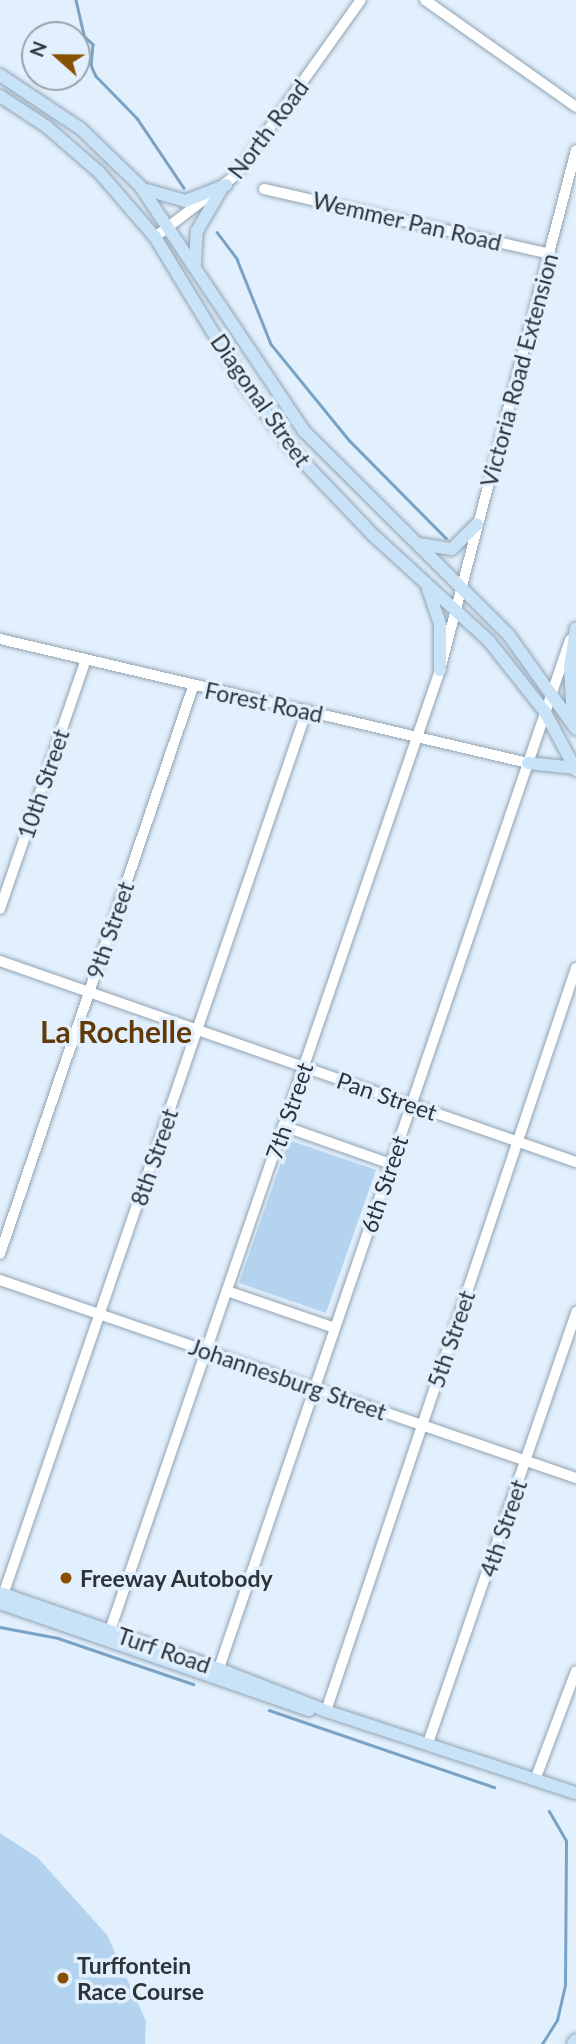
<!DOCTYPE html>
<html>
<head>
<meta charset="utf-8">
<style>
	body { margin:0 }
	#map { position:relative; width:576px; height:2044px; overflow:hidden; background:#e2f0fd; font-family:Lato,sans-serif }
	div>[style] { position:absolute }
	.green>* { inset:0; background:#b4d3ef }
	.stream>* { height:2.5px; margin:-1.25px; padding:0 1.25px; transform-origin:1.25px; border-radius:1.25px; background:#79a2c5 }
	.roads { filter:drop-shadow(0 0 2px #92a3b2) drop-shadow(0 0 2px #92a3b2) }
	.minor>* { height:10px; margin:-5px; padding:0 5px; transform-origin:5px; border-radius:5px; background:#fff }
	.major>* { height:12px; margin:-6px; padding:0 6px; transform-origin:6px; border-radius:6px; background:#c8e2f8 }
	.dots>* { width:19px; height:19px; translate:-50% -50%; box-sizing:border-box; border:4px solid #e2f0fd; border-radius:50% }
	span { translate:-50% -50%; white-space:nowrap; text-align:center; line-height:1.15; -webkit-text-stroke:7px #e2f0fd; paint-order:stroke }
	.street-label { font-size:23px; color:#2c3339 }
	.poi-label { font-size:23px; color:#2c3339; font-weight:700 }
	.left { translate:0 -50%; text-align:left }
	.district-label { font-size:30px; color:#613a0a; font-weight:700 }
	.north { position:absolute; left:21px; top:21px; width:70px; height:70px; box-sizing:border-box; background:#e2f0fd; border:2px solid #99a4af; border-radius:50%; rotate:291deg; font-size:19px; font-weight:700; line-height:28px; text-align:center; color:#2c3339 }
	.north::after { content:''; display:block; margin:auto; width:24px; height:32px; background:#885001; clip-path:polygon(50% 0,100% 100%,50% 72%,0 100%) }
</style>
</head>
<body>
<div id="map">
	<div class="green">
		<i style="clip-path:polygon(289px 1140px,376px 1170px,326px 1313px,239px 1283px)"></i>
		<i style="clip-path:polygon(0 1833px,38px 1858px,107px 1935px,146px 2021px,145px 2044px,0 2044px)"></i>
	</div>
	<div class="stream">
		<i style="left:76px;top:0;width:37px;rotate:77deg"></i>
		<i style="left:84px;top:36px;width:12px;rotate:42deg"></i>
		<i style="left:93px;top:44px;width:21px;rotate:95deg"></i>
		<i style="left:91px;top:65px;width:12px;rotate:66deg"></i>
		<i style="left:96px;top:76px;width:59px;rotate:45.7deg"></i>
		<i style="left:137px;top:118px;width:84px;rotate:56.1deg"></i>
		<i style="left:217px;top:232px;width:34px;rotate:53deg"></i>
		<i style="left:237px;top:259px;width:92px;rotate:68.2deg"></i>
		<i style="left:271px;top:344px;width:124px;rotate:50.9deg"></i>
		<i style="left:349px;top:440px;width:138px;rotate:45.3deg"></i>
		<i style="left:0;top:1627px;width:59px;rotate:10.7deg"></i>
		<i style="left:58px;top:1638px;width:143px;rotate:18.8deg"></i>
		<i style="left:269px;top:1710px;width:238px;rotate:18.9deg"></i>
		<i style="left:542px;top:2044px;width:28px;rotate:-58deg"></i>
		<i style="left:557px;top:2020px;width:36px;rotate:-77deg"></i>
		<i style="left:565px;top:1985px;width:144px;rotate:-89.6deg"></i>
		<i style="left:566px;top:1841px;width:34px;rotate:-120deg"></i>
	</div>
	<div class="roads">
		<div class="minor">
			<i style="left:425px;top:0;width:185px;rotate:35.3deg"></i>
			<i style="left:264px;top:189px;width:293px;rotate:12.8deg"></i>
			<i style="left:155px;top:237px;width:102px;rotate:-37.4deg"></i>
			<i style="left:236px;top:175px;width:215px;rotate:-54.5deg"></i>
			<i style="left:0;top:639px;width:542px;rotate:13.22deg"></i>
			<i style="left:0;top:909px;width:264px;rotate:-71deg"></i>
			<i style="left:0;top:961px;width:610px;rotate:19.24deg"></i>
			<i style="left:283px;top:1126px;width:114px;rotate:19.4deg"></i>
			<i style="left:0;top:1254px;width:599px;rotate:-71.2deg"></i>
			<i style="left:0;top:1280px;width:609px;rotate:18.97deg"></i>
			<i style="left:227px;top:1291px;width:114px;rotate:18.9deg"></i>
			<i style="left:1px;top:1601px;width:942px;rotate:-71.05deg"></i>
			<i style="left:107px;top:1639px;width:1025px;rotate:-71.03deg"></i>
			<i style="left:440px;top:670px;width:537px;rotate:-75.34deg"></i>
			<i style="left:217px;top:1674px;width:1093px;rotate:-71.15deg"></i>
			<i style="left:326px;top:1711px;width:784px;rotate:-71.4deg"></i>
			<i style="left:428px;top:1743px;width:456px;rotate:-71deg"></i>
			<i style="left:535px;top:1780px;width:116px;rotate:-69.4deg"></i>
		</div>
		<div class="major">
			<i style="left:0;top:75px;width:97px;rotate:33.7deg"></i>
			<i style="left:81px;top:129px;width:82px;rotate:44deg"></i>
			<i style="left:140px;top:186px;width:295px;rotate:56.2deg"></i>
			<i style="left:304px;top:431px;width:288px;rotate:44.9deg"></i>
			<i style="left:508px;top:634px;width:117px;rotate:54.4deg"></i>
			<i style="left:0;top:96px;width:56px;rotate:33.4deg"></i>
			<i style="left:47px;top:127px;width:69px;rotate:40.9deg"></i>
			<i style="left:99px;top:172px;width:86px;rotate:49.3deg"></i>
			<i style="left:155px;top:237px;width:170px;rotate:58.7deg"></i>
			<i style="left:243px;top:382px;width:87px;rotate:53.9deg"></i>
			<i style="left:294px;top:452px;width:115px;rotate:46.4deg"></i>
			<i style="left:373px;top:535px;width:157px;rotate:42.4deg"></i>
			<i style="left:489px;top:641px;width:90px;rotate:51.7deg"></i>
			<i style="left:545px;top:712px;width:66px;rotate:61.9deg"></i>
			<i style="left:147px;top:190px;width:40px;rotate:16deg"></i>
			<i style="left:185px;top:201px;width:44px;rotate:-21.3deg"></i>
			<i style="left:195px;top:264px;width:33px;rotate:-87deg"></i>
			<i style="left:197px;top:231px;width:48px;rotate:-59.7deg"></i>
			<i style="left:419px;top:544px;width:33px;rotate:9deg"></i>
			<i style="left:452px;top:549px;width:35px;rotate:-45deg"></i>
			<i style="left:428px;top:589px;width:37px;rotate:71deg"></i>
			<i style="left:440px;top:624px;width:46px;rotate:90deg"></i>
			<i style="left:573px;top:718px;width:50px;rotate:-93.4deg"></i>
			<i style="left:570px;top:668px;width:40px;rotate:-81.5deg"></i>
			<i style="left:528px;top:763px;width:47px;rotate:6.1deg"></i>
			<i style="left:0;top:1593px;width:232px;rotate:19.1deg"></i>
			<i style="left:219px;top:1669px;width:115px;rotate:21.4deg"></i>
			<i style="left:326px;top:1711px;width:263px;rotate:18.2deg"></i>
			<i style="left:0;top:1603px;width:327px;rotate:19.1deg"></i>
			<i style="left:573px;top:2044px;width:5px;rotate:-53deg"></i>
		</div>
	</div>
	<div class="dots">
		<i style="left:66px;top:1578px;background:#885001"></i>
		<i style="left:63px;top:1978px;background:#885001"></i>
	</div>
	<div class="street-label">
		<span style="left:268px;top:129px;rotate:-53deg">North Road</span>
		<span style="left:407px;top:221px;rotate:13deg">Wemmer Pan Road</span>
		<span style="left:519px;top:370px;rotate:-75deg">Victoria Road Extension</span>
		<span style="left:261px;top:400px;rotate:55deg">Diagonal Street</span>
		<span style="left:264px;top:702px;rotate:12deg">Forest Road</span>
		<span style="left:43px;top:784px;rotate:-71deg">10th Street</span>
		<span style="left:110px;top:930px;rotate:-71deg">9th Street</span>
		<span style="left:387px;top:1096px;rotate:19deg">Pan Street</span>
		<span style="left:289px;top:1111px;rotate:-71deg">7th Street</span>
		<span style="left:154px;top:1157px;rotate:-71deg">8th Street</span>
		<span style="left:384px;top:1184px;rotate:-71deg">6th Street</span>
		<span style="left:451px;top:1339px;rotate:-71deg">5th Street</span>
		<span style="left:288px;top:1379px;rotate:19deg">Johannesburg Street</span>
		<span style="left:503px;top:1528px;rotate:-71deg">4th Street</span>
		<span style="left:164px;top:1650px;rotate:19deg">Turf Road</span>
	</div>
	<div class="poi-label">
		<span class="left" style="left:80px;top:1578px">Freeway Autobody</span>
		<span class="left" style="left:77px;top:1978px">Turffontein<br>Race Course</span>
	</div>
	<div class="district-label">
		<span style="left:116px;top:1031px">La Rochelle</span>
	</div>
	<div class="north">N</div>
</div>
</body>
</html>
